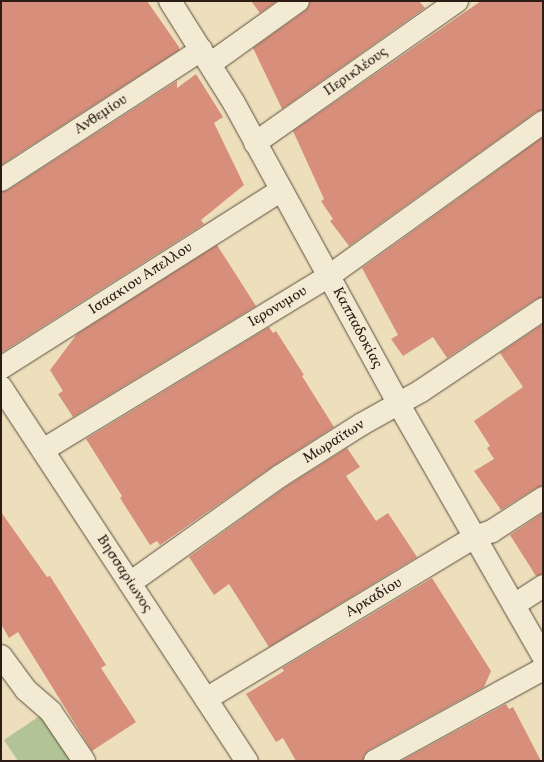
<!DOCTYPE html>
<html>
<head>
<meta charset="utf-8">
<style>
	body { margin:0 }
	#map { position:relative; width:544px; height:762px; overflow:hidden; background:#eddfbc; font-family:Vollkorn,serif }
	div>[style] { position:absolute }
	.green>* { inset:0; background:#b2c396 }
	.building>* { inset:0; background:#d78f7b }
	.roads { filter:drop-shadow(0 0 1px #5c4d3f) drop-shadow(0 0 1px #5c4d3f) }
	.minor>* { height:22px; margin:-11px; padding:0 11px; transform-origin:11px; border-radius:11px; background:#f3ead3 }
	span { translate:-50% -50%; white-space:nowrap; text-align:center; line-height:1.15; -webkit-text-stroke:3px #f3ead3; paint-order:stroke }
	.street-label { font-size:15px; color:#2b1c15 }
	.frame { position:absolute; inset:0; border:2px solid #2b1c15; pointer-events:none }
</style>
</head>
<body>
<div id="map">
	<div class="green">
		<i style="clip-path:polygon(44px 713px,72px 761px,18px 761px,4px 740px)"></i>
	</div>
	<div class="building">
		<i style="clip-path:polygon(1px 1px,147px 1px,179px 47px,179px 50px,1px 165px)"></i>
		<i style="clip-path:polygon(251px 1px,277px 1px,260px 13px)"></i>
		<i style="clip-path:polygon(310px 1px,419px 1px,425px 8px,282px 109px,253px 48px,305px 11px,309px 6px)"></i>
		<i style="clip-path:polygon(481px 1px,543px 1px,543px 110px,536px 112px,349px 246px,330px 221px,333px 219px,321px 201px,324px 199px,293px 131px)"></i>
		<i style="clip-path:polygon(196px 74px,223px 117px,214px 123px,244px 185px,201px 220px,204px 224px,1px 353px,1px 192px,8px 190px,177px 81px,177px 88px)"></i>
		<i style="clip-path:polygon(543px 137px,543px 297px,536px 299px,447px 358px,433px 337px,403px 356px,391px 339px,398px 335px,362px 268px)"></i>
		<i style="clip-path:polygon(217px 245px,256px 306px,73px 417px,58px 394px,63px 391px,50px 370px,77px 334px)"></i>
		<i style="clip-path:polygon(543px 324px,543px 486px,536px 488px,501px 510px,474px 471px,494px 459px,487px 448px,490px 446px,474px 421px,523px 387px,500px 353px)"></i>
		<i style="clip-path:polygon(269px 327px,273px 333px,276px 331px,304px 375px,302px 376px,334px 427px,273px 466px,160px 545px,157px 541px,150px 545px,120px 498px,122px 496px,86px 439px)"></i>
		<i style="clip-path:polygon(347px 448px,360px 467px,346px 476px,376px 521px,388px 513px,417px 557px,269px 647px,229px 584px,214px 595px,189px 557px,287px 486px)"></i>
		<i style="clip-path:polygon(1px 512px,47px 577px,50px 576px,106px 665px,101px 668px,136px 722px,92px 751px,18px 632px,9px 638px,1px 624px)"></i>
		<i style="clip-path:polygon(543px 513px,543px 574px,536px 576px,510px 535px)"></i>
		<i style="clip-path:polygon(432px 578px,491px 671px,484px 687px,369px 750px,364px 755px,363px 761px,296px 761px,283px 738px,276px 742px,246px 694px,284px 671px,282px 668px)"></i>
		<i style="clip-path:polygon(506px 704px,509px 709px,513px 707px,541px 761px,401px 761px)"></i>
	</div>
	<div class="roads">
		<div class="minor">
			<i style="left:170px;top:1px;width:120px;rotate:57.9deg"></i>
			<i style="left:234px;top:103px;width:342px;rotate:61.3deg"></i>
			<i style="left:398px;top:403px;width:292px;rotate:60.2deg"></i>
			<i style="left:210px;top:64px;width:108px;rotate:-35.6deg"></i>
			<i style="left:255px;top:143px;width:247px;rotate:-35.1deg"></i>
			<i style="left:1px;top:180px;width:239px;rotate:-33deg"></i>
			<i style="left:1px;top:368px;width:332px;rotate:-32.4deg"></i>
			<i style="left:1px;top:387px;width:448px;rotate:56.7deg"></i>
			<i style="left:43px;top:450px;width:335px;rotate:-31.3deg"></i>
			<i style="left:329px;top:276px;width:264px;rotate:-35.7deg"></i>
			<i style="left:130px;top:583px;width:184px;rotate:-35.5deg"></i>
			<i style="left:280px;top:476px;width:97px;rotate:-32.4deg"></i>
			<i style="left:362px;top:424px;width:68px;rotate:-29.2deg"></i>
			<i style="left:421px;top:391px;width:147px;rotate:-33.9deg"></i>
			<i style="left:514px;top:605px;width:35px;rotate:-33deg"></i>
			<i style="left:1px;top:656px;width:42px;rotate:53.7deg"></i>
			<i style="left:26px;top:690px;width:33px;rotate:41deg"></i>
			<i style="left:51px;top:712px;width:59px;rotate:56deg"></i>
			<i style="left:206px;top:699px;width:314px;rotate:-31.1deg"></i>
			<i style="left:475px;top:537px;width:18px;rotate:-19deg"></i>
			<i style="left:492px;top:531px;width:61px;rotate:-32.9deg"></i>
			<i style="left:375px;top:761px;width:192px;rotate:-28.7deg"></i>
		</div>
	</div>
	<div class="street-label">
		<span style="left:356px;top:72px;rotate:-35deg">Περικλέους</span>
		<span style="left:101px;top:115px;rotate:-33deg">Ανθεμίου</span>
		<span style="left:141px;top:279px;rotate:-33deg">Ισαακιου Απελλου</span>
		<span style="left:278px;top:307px;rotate:-31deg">Ιερονυμου</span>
		<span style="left:357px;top:328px;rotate:62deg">Καππαδοκίας</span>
		<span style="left:334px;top:442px;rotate:-32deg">Μωραϊτων</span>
		<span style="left:124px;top:574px;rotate:57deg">Βησσαρίωνος</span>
		<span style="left:374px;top:598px;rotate:-31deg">Αρκαδίου</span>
	</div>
	<div class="frame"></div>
</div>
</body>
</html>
